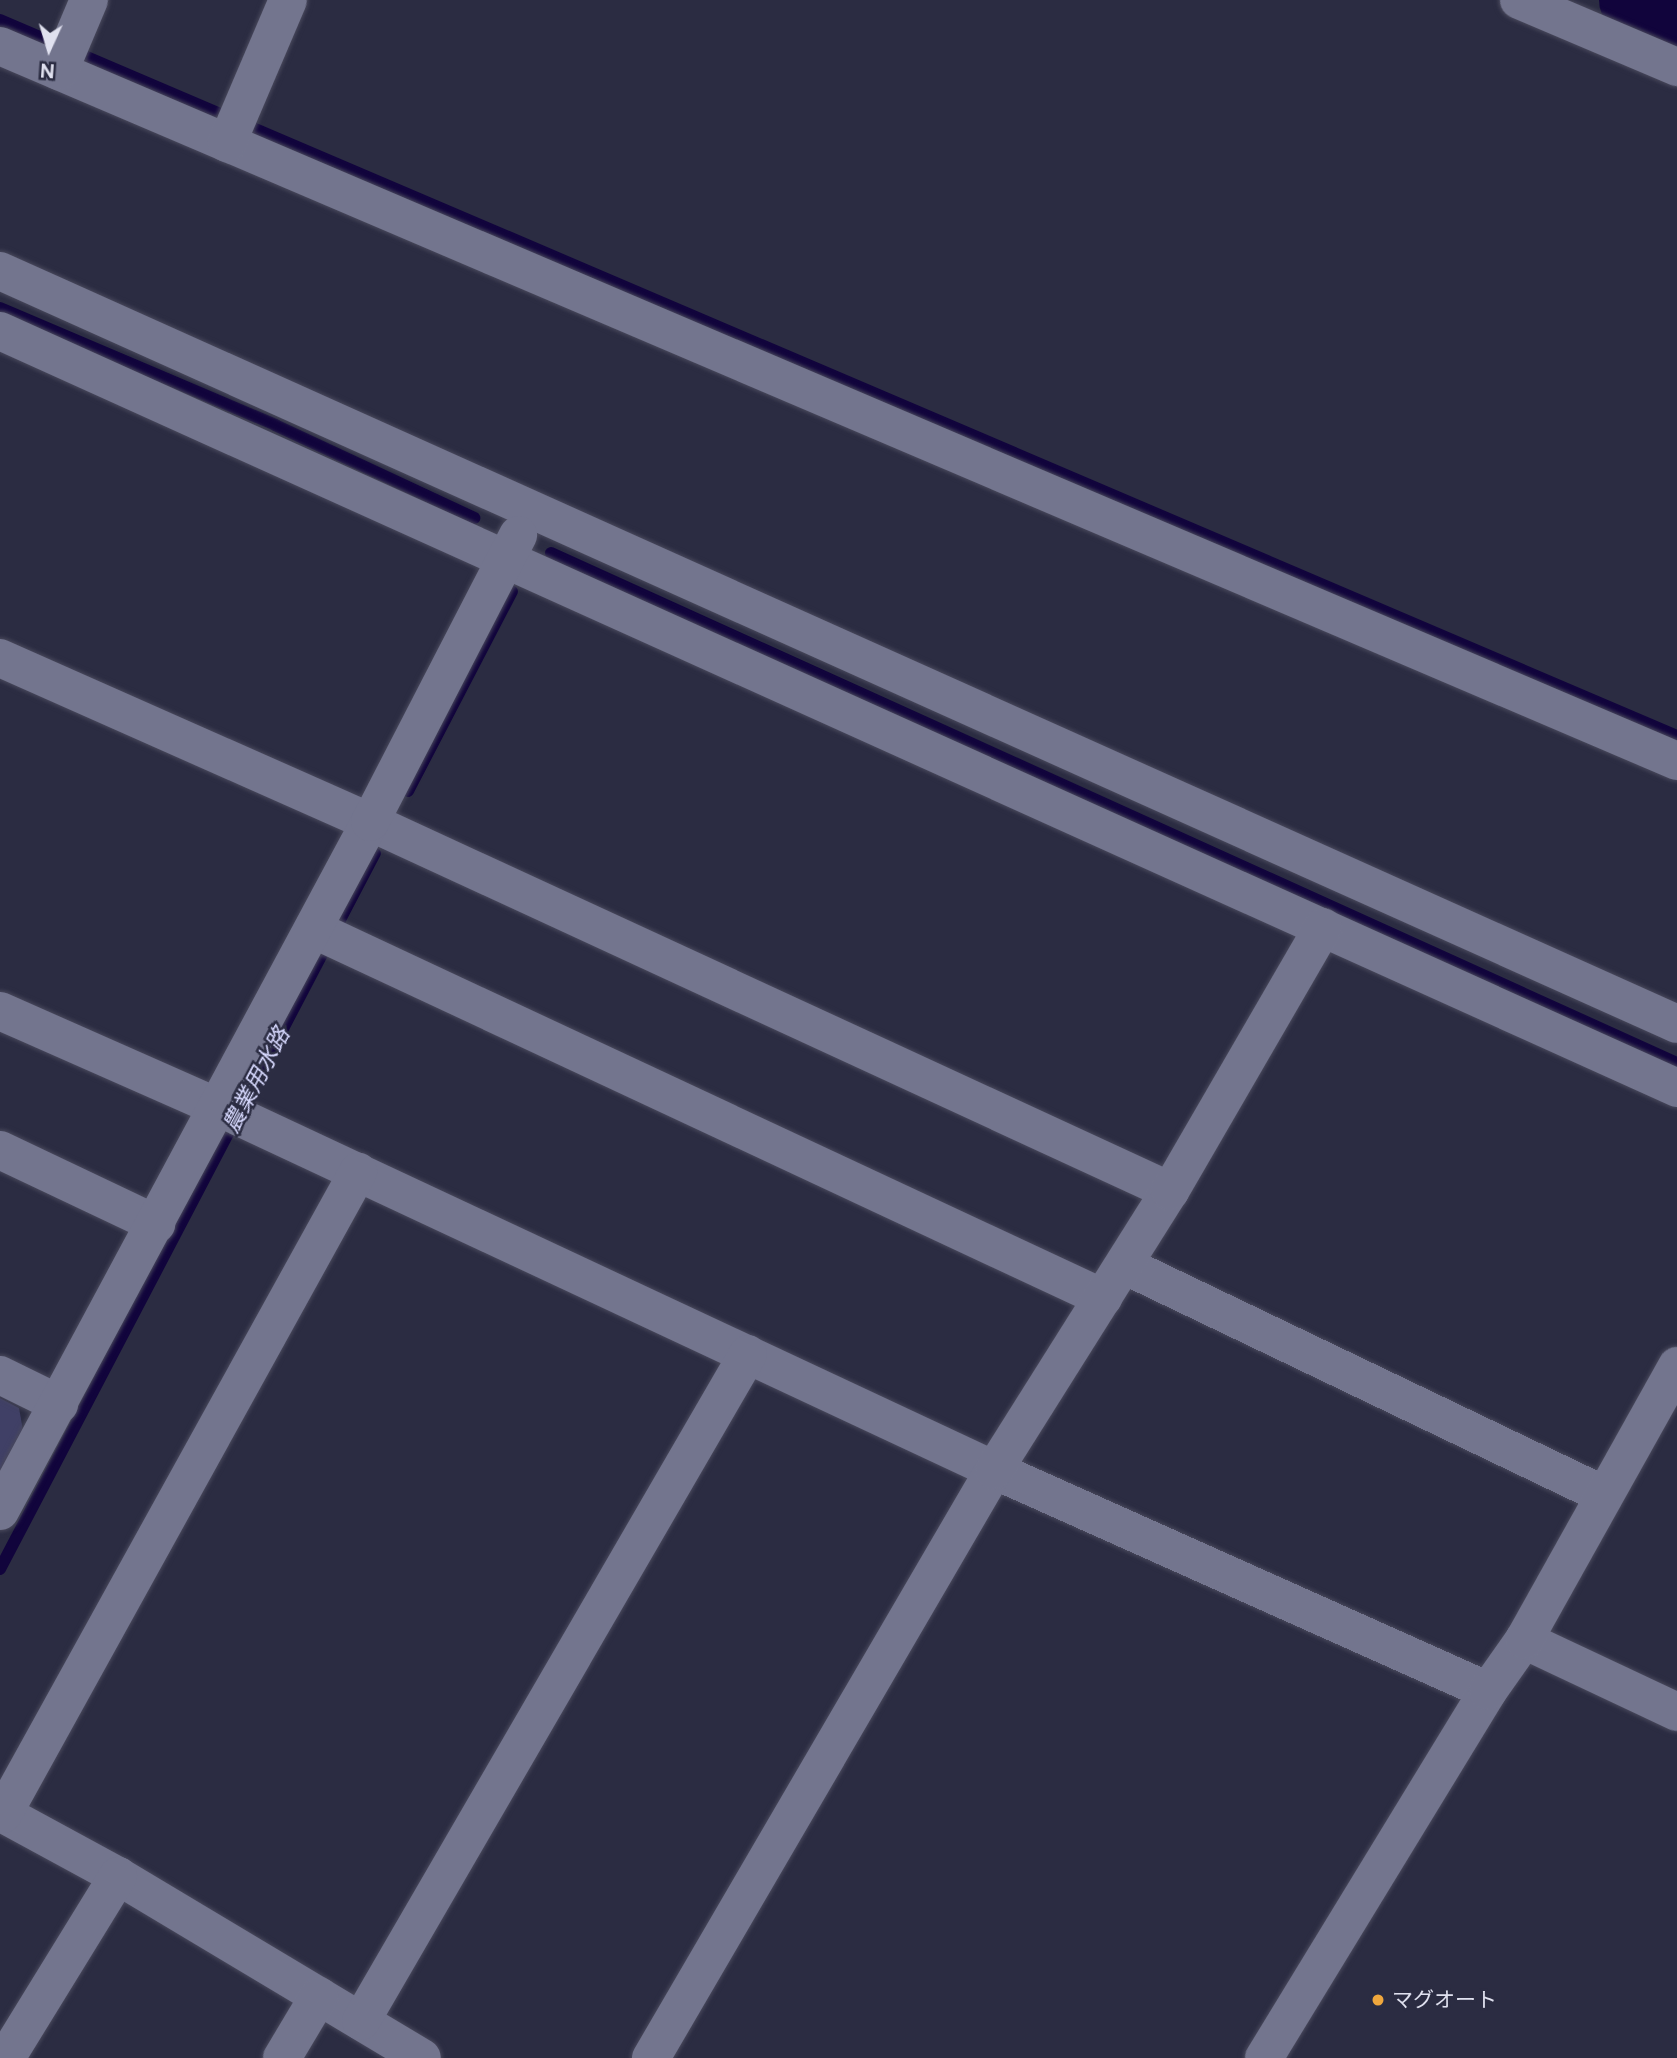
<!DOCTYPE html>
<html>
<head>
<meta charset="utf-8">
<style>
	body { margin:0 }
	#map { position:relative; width:1677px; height:2058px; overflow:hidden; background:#2b2c42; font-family:Figtree,"Noto Sans JP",sans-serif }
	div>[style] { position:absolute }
	.green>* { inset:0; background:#404066 }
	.stream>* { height:12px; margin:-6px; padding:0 6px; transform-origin:6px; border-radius:6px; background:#11043c }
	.river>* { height:72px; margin:-36px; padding:0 36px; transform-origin:36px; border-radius:36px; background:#11043c }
	.roads { filter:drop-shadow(0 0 2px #49495c) drop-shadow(0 0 2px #49495c) }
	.minor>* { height:38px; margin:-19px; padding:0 19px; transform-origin:19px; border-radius:19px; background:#73758e }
	.dots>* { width:19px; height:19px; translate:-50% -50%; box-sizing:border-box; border:4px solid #2b2c42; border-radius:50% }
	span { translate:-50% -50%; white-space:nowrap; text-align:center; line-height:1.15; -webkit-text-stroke:5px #2b2c42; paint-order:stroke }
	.poi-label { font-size:21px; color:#e0e1ef }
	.left { translate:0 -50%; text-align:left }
	.water-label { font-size:23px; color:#d6d8fd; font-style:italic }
	.north { position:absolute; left:14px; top:14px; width:70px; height:70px; -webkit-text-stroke:5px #2b2c42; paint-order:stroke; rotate:184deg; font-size:19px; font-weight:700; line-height:28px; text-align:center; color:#e0e1ef }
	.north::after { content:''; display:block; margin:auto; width:24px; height:32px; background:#e0e1ef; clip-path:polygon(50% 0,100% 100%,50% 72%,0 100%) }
</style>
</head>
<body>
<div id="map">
	<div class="green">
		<i style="clip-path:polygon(0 1398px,19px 1408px,24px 1436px,0 1477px)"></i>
	</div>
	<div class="stream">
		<i style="left:0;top:20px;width:1823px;rotate:23.12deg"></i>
		<i style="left:0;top:308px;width:299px;rotate:23deg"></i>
		<i style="left:275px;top:425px;width:220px;rotate:25deg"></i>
		<i style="left:551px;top:553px;width:1236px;rotate:24.37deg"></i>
		<i style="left:408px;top:791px;width:225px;rotate:-62.5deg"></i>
		<i style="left:0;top:1569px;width:808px;rotate:-62.36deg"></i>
	</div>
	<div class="river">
		<i style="left:1635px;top:0;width:46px;rotate:23.2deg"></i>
	</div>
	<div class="roads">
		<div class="minor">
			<i style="left:1519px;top:0;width:172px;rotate:23deg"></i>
			<i style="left:0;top:46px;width:1823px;rotate:23.09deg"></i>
			<i style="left:59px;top:71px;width:77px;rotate:-67.1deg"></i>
			<i style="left:227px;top:143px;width:155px;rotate:-66.9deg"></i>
			<i style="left:0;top:271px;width:1838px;rotate:24.18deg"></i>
			<i style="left:0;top:331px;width:1840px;rotate:24.29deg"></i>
			<i style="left:0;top:658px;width:405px;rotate:23.9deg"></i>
			<i style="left:370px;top:822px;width:881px;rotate:24.76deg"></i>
			<i style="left:313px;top:929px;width:872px;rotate:25.04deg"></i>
			<i style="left:0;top:1011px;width:238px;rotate:23.8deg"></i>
			<i style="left:218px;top:1107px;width:857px;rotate:25.07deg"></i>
			<i style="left:994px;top:1470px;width:541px;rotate:24.1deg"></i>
			<i style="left:0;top:1150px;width:173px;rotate:25.4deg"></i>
			<i style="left:1124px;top:1265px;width:532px;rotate:25.6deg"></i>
			<i style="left:0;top:1375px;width:66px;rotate:26.2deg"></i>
			<i style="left:0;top:1511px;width:782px;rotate:-61.76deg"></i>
			<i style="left:370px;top:822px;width:323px;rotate:-62.7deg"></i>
			<i style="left:1524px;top:1640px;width:169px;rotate:25.2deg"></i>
			<i style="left:0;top:1812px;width:134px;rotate:28.5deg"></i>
			<i style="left:118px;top:1876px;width:354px;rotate:30.9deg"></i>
			<i style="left:3px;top:1814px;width:734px;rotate:-61.06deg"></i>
			<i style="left:361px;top:2021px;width:771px;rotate:-59.88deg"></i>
			<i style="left:6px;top:2058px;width:214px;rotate:-58.4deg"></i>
			<i style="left:282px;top:2058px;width:72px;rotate:-59.2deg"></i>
			<i style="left:651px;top:2058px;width:681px;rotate:-59.74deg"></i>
			<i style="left:994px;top:1470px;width:330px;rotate:-57.8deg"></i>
			<i style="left:1170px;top:1191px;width:305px;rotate:-59.9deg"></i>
			<i style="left:1264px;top:2058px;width:430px;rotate:-58.6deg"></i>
			<i style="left:1488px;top:1691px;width:62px;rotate:-54.8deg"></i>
			<i style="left:1524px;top:1640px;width:314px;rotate:-60.8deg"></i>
		</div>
	</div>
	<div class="dots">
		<i style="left:1378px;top:2000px;background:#efa73d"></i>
	</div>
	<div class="poi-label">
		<span class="left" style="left:1392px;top:2000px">マグオート</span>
	</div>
	<div class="water-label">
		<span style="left:256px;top:1080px;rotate:-62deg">農業用水路</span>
	</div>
	<div class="north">N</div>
</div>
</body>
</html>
